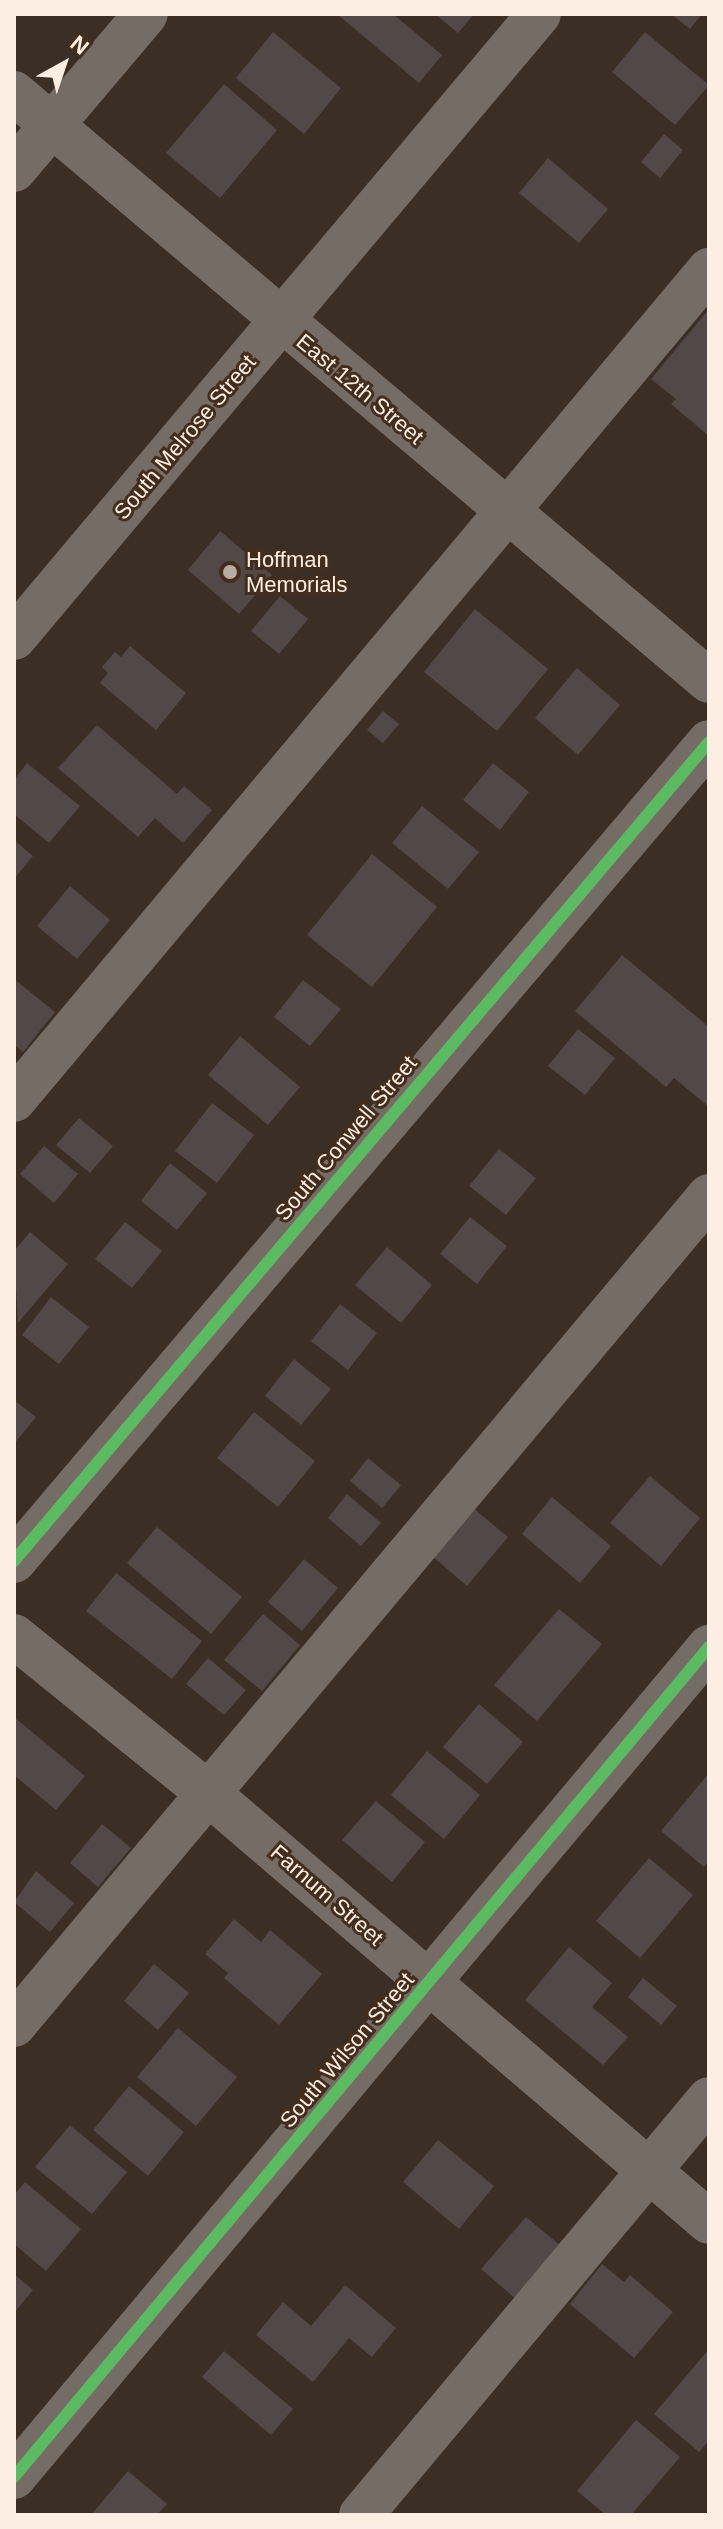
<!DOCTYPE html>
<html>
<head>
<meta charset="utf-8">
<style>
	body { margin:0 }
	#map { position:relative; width:723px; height:2529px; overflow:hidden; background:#3b2e25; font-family:Helvetica,sans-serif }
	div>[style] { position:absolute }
	.building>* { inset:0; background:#534848 }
	.minor>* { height:44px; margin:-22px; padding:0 22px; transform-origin:22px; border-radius:22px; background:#766c66 }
	.cycleway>* { height:12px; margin:-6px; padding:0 6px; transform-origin:6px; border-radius:6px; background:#5cba63 }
	.dots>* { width:22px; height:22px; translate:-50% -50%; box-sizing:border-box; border:4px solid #432d1d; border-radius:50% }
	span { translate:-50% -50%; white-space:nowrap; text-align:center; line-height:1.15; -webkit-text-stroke:6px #432d1d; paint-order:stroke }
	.street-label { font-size:22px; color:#fdeee4 }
	.poi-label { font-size:22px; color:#fdeee4 }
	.left { translate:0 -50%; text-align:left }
	.frame { position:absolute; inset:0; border:16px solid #fdeee4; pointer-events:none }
	.north { position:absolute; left:24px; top:24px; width:80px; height:80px; -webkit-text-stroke:6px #432d1d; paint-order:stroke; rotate:40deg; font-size:22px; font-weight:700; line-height:32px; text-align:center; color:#fdeee4 }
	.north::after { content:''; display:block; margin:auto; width:28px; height:36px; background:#fdeee4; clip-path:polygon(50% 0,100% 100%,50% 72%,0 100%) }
</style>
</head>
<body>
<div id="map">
	<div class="building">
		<i style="clip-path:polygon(337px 14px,393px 14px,442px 55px,419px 83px)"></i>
		<i style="clip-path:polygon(435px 14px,474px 14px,458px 33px)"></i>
		<i style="clip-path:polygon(671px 14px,702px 14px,690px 29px)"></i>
		<i style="clip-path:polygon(273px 32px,341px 88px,304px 134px,236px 78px)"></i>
		<i style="clip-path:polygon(645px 32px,709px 85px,675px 125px,612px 72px)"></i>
		<i style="clip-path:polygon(224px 84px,277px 130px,220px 198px,166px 153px)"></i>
		<i style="clip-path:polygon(664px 134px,683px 150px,660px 178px,641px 162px)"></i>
		<i style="clip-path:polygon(548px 158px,608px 209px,579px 243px,519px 193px)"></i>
		<i style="clip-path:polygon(709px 309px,709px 436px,671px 404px,676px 399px,651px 379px)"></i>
		<i style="clip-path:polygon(220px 531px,272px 575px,239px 614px,188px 570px)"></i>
		<i style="clip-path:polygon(280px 596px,308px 619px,279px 654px,251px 631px)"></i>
		<i style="clip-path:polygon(475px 609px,548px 669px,497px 731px,424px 672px)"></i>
		<i style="clip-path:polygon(130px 646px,186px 693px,156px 730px,100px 683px,108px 673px,102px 667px,115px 652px,121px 657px)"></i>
		<i style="clip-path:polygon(577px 668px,620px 705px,578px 755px,535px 718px)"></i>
		<i style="clip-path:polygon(383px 711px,399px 724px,383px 743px,367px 730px)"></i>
		<i style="clip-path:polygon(97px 725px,177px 794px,184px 786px,212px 810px,183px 843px,155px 818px,138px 837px,58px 768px)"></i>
		<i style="clip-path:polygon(27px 763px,80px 806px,49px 843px,14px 814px,14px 780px)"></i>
		<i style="clip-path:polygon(493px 763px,529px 792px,500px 830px,463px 800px)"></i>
		<i style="clip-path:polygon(422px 806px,479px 852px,448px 889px,392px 843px)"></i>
		<i style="clip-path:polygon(14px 840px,33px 856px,14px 879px)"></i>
		<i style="clip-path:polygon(372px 854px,437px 907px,372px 987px,307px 935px)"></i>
		<i style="clip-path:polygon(70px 886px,110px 920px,77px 959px,37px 926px)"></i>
		<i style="clip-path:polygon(622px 955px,709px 1027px,709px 1107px,674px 1078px,666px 1087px,575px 1011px)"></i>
		<i style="clip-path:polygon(14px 979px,55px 1012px,23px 1052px,14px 1045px)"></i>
		<i style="clip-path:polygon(303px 980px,341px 1009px,310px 1046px,274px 1017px)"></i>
		<i style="clip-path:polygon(578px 1029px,615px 1058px,585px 1095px,548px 1066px)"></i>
		<i style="clip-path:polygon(240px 1036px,300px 1087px,268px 1125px,208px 1075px)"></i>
		<i style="clip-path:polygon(212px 1103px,254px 1135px,217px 1183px,175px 1151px)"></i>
		<i style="clip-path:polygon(79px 1118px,113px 1146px,90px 1173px,56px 1145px)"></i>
		<i style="clip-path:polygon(44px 1146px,78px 1174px,54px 1203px,20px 1174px)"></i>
		<i style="clip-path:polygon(499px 1149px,536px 1178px,506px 1215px,469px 1186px)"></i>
		<i style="clip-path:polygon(170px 1163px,207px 1193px,177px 1230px,141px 1201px)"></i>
		<i style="clip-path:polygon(470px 1217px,507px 1246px,477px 1284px,440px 1254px)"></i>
		<i style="clip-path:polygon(125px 1222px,162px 1251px,132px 1288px,95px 1259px)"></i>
		<i style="clip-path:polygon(30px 1232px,68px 1264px,18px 1323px,14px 1251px)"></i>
		<i style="clip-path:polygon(387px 1247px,432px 1285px,401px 1323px,355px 1285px)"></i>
		<i style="clip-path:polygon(51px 1297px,89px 1327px,59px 1364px,22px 1335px)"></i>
		<i style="clip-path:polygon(340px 1304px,377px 1333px,348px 1370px,311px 1341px)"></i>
		<i style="clip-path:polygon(294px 1359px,331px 1389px,301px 1425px,265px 1396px)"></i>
		<i style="clip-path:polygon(14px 1400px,36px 1417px,14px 1444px)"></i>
		<i style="clip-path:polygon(254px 1412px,315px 1461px,278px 1507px,217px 1458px)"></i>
		<i style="clip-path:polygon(368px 1458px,401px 1485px,382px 1508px,350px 1481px)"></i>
		<i style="clip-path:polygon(650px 1476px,700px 1518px,661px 1566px,610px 1523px)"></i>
		<i style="clip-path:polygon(347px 1494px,381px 1523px,361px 1546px,328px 1518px)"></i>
		<i style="clip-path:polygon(552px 1497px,611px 1546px,580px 1583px,522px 1534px)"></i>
		<i style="clip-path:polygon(473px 1508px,508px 1537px,467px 1586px,432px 1556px)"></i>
		<i style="clip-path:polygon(157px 1527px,242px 1597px,211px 1634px,127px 1563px)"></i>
		<i style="clip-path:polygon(304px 1559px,338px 1588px,302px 1631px,268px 1602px)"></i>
		<i style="clip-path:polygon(116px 1573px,202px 1641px,172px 1679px,86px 1611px)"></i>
		<i style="clip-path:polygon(559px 1609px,602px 1644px,537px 1721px,494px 1685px)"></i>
		<i style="clip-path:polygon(263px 1614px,300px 1645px,262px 1691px,224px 1660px)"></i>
		<i style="clip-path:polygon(208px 1658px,246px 1690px,224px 1715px,186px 1684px)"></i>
		<i style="clip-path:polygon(479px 1704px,523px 1742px,487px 1784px,443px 1747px)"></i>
		<i style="clip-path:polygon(14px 1717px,85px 1776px,56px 1810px,14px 1775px)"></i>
		<i style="clip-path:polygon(427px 1751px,480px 1795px,444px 1839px,391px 1795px)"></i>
		<i style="clip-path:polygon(709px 1773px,709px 1860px,704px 1867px,661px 1831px)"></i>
		<i style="clip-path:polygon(376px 1801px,425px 1842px,392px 1882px,342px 1840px)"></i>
		<i style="clip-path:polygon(102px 1824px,131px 1848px,98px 1887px,70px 1863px)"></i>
		<i style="clip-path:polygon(649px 1858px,693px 1895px,640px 1958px,596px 1921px)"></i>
		<i style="clip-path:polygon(36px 1871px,74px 1903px,50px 1932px,14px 1902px)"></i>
		<i style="clip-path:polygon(234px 1919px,261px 1942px,270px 1930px,322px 1974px,279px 2025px,224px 1978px,228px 1973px,205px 1954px)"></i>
		<i style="clip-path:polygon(569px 1947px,612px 1983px,592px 2007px,628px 2037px,603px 2065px,525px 2000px)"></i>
		<i style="clip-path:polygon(154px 1964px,189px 1993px,158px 2030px,124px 2001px)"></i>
		<i style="clip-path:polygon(643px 1978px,677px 2006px,661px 2025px,628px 1997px)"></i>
		<i style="clip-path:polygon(178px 2028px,237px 2077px,196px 2126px,137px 2077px)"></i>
		<i style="clip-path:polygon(129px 2086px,184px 2132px,148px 2176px,93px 2130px)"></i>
		<i style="clip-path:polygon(70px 2125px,127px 2172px,92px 2214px,35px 2167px)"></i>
		<i style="clip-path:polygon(438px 2140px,494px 2186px,459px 2229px,403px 2182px)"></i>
		<i style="clip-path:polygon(25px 2182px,81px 2229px,46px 2271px,14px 2244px,14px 2195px)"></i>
		<i style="clip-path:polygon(526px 2217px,561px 2246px,516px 2299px,481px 2269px)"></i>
		<i style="clip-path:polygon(602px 2264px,624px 2282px,630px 2275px,673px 2312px,634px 2358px,570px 2304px)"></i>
		<i style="clip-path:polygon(14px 2274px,33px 2290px,14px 2313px)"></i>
		<i style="clip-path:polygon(345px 2285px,396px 2328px,372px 2357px,349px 2338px,313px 2382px,256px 2335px,283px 2302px,311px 2326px)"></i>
		<i style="clip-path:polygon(709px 2349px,709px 2440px,699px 2452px,654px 2414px)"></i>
		<i style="clip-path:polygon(224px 2351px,293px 2409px,271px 2435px,202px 2377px)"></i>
		<i style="clip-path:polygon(636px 2420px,680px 2457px,631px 2515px,606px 2515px,577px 2491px)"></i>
		<i style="clip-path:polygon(128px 2471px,167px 2504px,157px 2515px,91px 2515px)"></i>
	</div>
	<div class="minor">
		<i style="left:14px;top:93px;width:910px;rotate:40.23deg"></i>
		<i style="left:14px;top:170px;width:204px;rotate:-49.8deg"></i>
		<i style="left:14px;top:638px;width:815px;rotate:-49.92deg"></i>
		<i style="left:14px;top:1100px;width:1083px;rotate:-50.06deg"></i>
		<i style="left:14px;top:1561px;width:1074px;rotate:-49.68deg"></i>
		<i style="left:14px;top:1636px;width:251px;rotate:39deg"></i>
		<i style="left:209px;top:1794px;width:658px;rotate:40.56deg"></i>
		<i style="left:14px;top:2025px;width:1082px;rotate:-50.02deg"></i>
		<i style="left:14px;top:2477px;width:1083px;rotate:-50.06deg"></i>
		<i style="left:361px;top:2515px;width:542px;rotate:-50.09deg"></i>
	</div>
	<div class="cycleway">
		<i style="left:14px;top:1561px;width:1074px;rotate:-49.68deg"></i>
		<i style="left:14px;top:2477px;width:1083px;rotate:-50.06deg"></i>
	</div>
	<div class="dots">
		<i style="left:230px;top:572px;background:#b9aba1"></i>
	</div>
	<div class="street-label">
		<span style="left:360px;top:389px;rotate:40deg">East 12th Street</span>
		<span style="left:185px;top:437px;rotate:-50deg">South Melrose Street</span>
		<span style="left:346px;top:1138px;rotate:-50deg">South Conwell Street</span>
		<span style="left:327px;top:1895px;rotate:41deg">Farnum Street</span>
		<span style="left:347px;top:2050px;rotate:-50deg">South Wilson Street</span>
	</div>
	<div class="poi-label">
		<span class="left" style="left:246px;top:572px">Hoffman<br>Memorials</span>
	</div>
	<div class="frame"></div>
	<div class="north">N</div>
</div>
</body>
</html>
